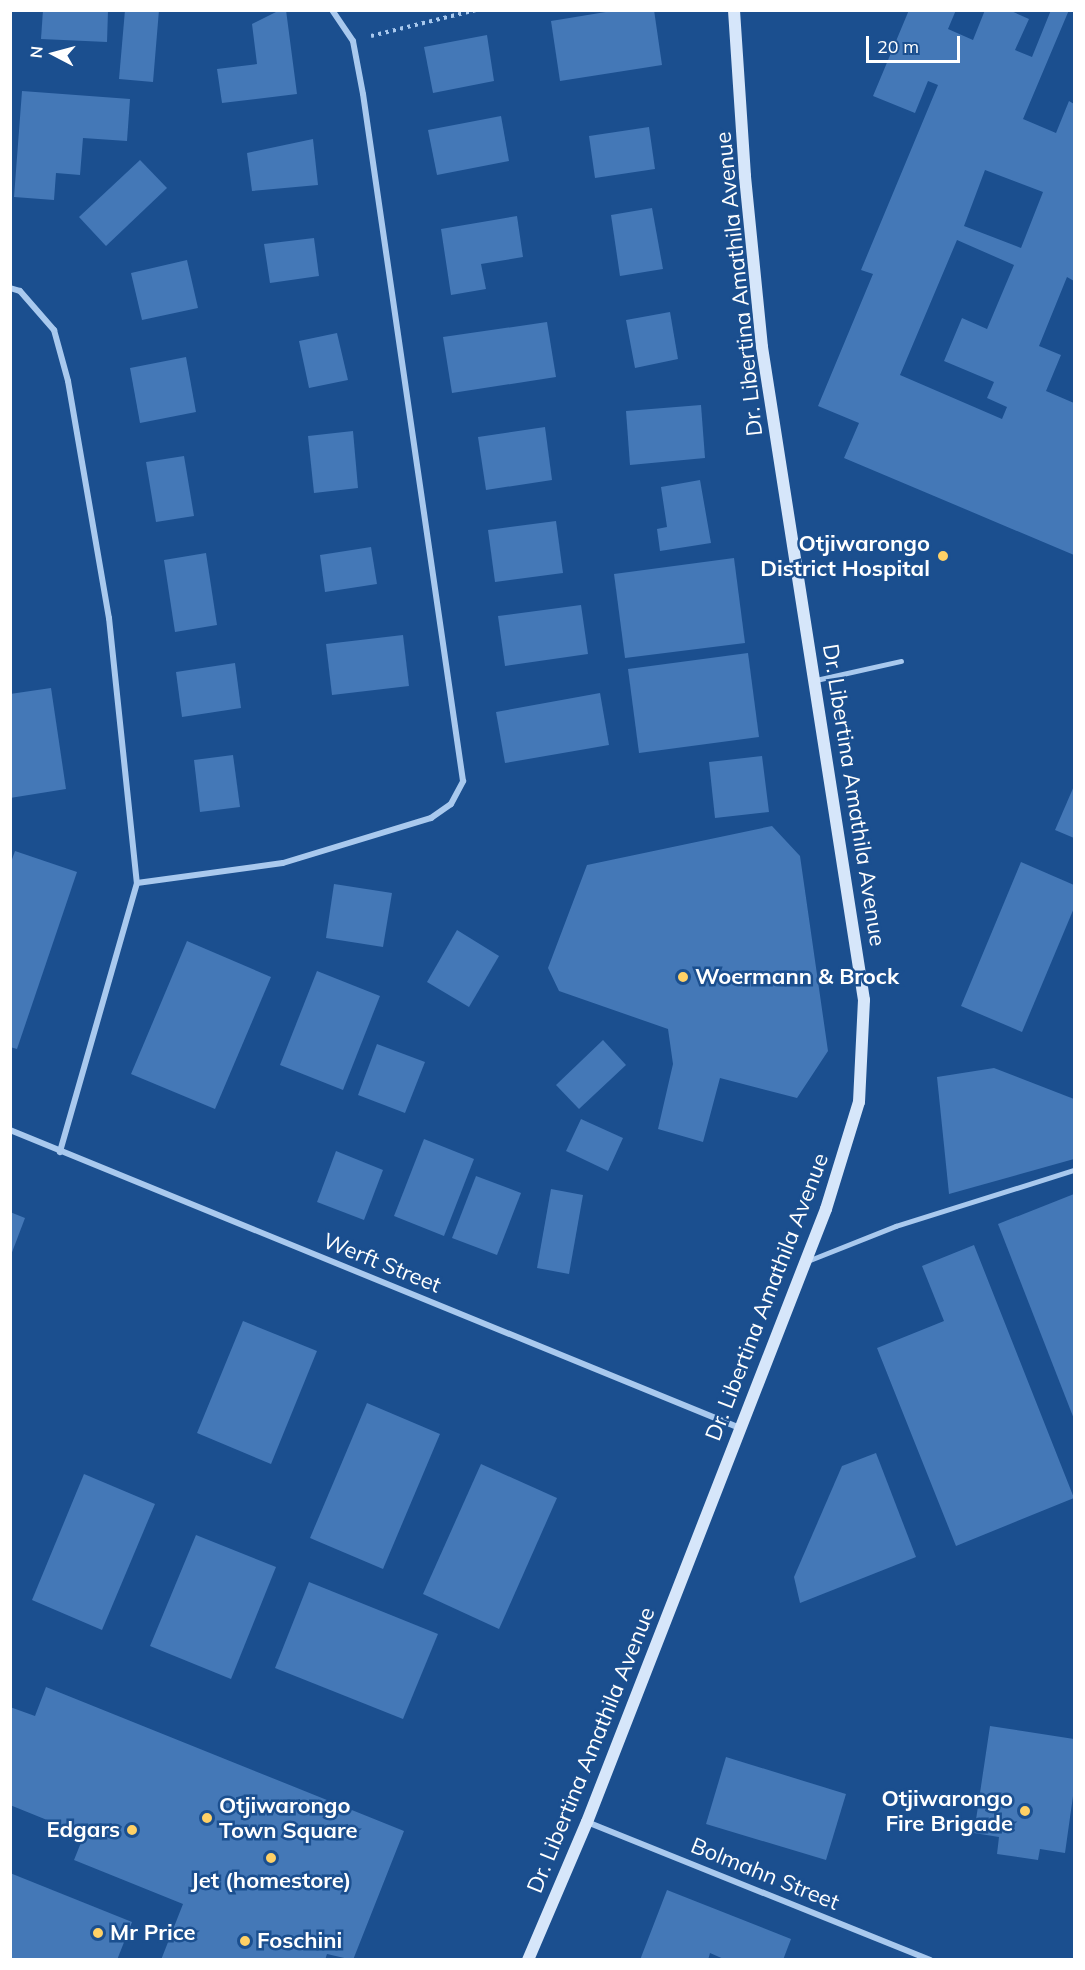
<!DOCTYPE html>
<html>
<head>
<meta charset="utf-8">
<style>
	body { margin:0 }
	#map { position:relative; width:1085px; height:1970px; overflow:hidden; background:#1b4f8f; font-family:Mulish,sans-serif }
	div>[style] { position:absolute }
	.building>* { inset:0; background:#4478b7 }
	.path>* { height:4px; margin-top:-2px; transform-origin:0; background:repeating-linear-gradient(90deg,#a9c9ee 0 3px,transparent 0 7.5px) }
	.lane>* { height:4.5px; margin:-2.25px; padding:0 2.25px; transform-origin:2.25px; border-radius:2.25px; background:#a9c9ee }
	.street>* { height:6px; margin:-3px; padding:0 3px; transform-origin:3px; border-radius:3px; background:#a9c9ee }
	.secondary>* { height:12px; margin:-6px; padding:0 6px; transform-origin:6px; border-radius:6px; background:#d6e6fa }
	.dots>* { width:16px; height:16px; translate:-50% -50%; box-sizing:border-box; border:3px solid #1b4f8f; border-radius:50% }
	span { translate:-50% -50%; white-space:nowrap; text-align:center; line-height:1.15; -webkit-text-stroke:5px #1b4f8f; paint-order:stroke }
	.street-label { font-size:22px; color:#fff }
	.poi-label { font-size:22px; color:#fff; font-weight:700 }
	.right { translate:-100% -50%; text-align:right }
	.left { translate:0 -50%; text-align:left }
	.frame { position:absolute; inset:0; border:12px solid #fff; pointer-events:none }
	.north { position:absolute; left:24px; top:24px; width:60px; height:60px; -webkit-text-stroke:4px #1b4f8f; paint-order:stroke; rotate:276deg; font-size:16px; font-weight:700; line-height:24px; text-align:center; color:#fff }
	.north::after { content:''; display:block; margin:auto; width:21px; height:27px; background:#fff; clip-path:polygon(50% 0,100% 100%,50% 72%,0 100%) }
	.scale { position:absolute; left:866px; top:36px; width:94px; height:27px; box-sizing:border-box; border:3px solid #fff; border-top:0; padding-left:8px; font-size:18px; line-height:21px; white-space:nowrap; color:#fff; -webkit-text-stroke:4px #1b4f8f; paint-order:stroke }
</style>
</head>
<body>
<div id="map">
	<div class="building">
		<i style="clip-path:polygon(43px 10px,108px 10px,107px 42px,41px 39px)"></i>
		<i style="clip-path:polygon(125px 10px,159px 10px,153px 82px,119px 79px)"></i>
		<i style="clip-path:polygon(280px 10px,286px 10px,297px 94px,222px 103px,217px 69px,257px 64px,252px 24px)"></i>
		<i style="clip-path:polygon(618px 10px,654px 10px,662px 65px,560px 81px,551px 21px)"></i>
		<i style="clip-path:polygon(evenodd,909px 10px,956px 10px,948px 29px,973px 40px,985px 10px,1009px 10px,1029px 19px,1015px 50px,1032px 57px,1051px 10px,1069px 10px,1023px 119px,1056px 133px,1069px 101px,1074px 104px,1074px 281px,1067px 277px,1039px 346px,1061px 355px,1046px 391px,1074px 403px,1074px 555px,844px 458px,859px 423px,818px 406px,873px 274px,861px 270px,938px 85px,928px 81px,915px 113px,873px 96px,909px 10px,985px 170px,1043px 192px,1021px 248px,964px 226px,985px 170px,909px 10px,957px 240px,1014px 265px,987px 329px,962px 318px,944px 361px,994px 382px,987px 398px,1007px 407px,1002px 419px,900px 375px,957px 240px)"></i>
		<i style="clip-path:polygon(487px 35px,494px 81px,433px 93px,424px 47px)"></i>
		<i style="clip-path:polygon(22px 91px,130px 99px,127px 141px,83px 138px,80px 175px,56px 173px,54px 200px,14px 197px)"></i>
		<i style="clip-path:polygon(501px 116px,509px 161px,437px 175px,428px 130px)"></i>
		<i style="clip-path:polygon(649px 127px,655px 169px,595px 178px,589px 136px)"></i>
		<i style="clip-path:polygon(313px 139px,318px 185px,252px 191px,247px 153px)"></i>
		<i style="clip-path:polygon(140px 160px,167px 188px,106px 246px,79px 217px)"></i>
		<i style="clip-path:polygon(652px 208px,663px 269px,620px 276px,611px 215px)"></i>
		<i style="clip-path:polygon(517px 216px,523px 257px,481px 264px,486px 289px,451px 295px,441px 229px)"></i>
		<i style="clip-path:polygon(314px 238px,319px 276px,270px 283px,264px 244px)"></i>
		<i style="clip-path:polygon(187px 260px,198px 308px,142px 320px,131px 273px)"></i>
		<i style="clip-path:polygon(670px 312px,678px 359px,635px 368px,626px 320px)"></i>
		<i style="clip-path:polygon(547px 322px,556px 377px,452px 393px,443px 337px)"></i>
		<i style="clip-path:polygon(337px 333px,348px 380px,309px 388px,299px 341px)"></i>
		<i style="clip-path:polygon(186px 357px,196px 412px,140px 423px,130px 368px)"></i>
		<i style="clip-path:polygon(701px 405px,705px 458px,630px 465px,626px 411px)"></i>
		<i style="clip-path:polygon(545px 427px,552px 480px,486px 490px,478px 437px)"></i>
		<i style="clip-path:polygon(353px 431px,358px 488px,314px 493px,308px 436px)"></i>
		<i style="clip-path:polygon(184px 456px,194px 516px,156px 522px,146px 462px)"></i>
		<i style="clip-path:polygon(700px 480px,711px 543px,660px 551px,657px 529px,667px 527px,661px 487px)"></i>
		<i style="clip-path:polygon(556px 521px,563px 573px,495px 582px,488px 530px)"></i>
		<i style="clip-path:polygon(371px 547px,377px 584px,325px 592px,320px 555px)"></i>
		<i style="clip-path:polygon(206px 553px,217px 625px,175px 632px,164px 560px)"></i>
		<i style="clip-path:polygon(734px 558px,745px 643px,625px 658px,614px 574px)"></i>
		<i style="clip-path:polygon(581px 605px,588px 654px,505px 666px,498px 616px)"></i>
		<i style="clip-path:polygon(403px 635px,409px 686px,332px 695px,326px 644px)"></i>
		<i style="clip-path:polygon(748px 653px,759px 737px,639px 753px,628px 669px)"></i>
		<i style="clip-path:polygon(235px 663px,241px 708px,182px 717px,176px 672px)"></i>
		<i style="clip-path:polygon(51px 688px,66px 789px,10px 798px,10px 694px)"></i>
		<i style="clip-path:polygon(600px 693px,609px 745px,505px 763px,496px 712px)"></i>
		<i style="clip-path:polygon(233px 755px,240px 807px,200px 812px,194px 760px)"></i>
		<i style="clip-path:polygon(762px 756px,769px 812px,715px 818px,709px 762px)"></i>
		<i style="clip-path:polygon(1074px 786px,1074px 838px,1055px 830px)"></i>
		<i style="clip-path:polygon(772px 826px,800px 856px,828px 1051px,797px 1098px,720px 1078px,703px 1142px,658px 1129px,673px 1064px,668px 1029px,559px 991px,548px 968px,587px 865px)"></i>
		<i style="clip-path:polygon(15px 851px,77px 872px,17px 1049px,10px 1047px,10px 865px)"></i>
		<i style="clip-path:polygon(1021px 862px,1074px 885px,1074px 908px,1022px 1032px,961px 1006px)"></i>
		<i style="clip-path:polygon(334px 884px,392px 893px,383px 947px,326px 938px)"></i>
		<i style="clip-path:polygon(457px 930px,499px 956px,469px 1007px,427px 982px)"></i>
		<i style="clip-path:polygon(187px 941px,271px 977px,215px 1109px,131px 1074px)"></i>
		<i style="clip-path:polygon(317px 971px,380px 996px,343px 1090px,280px 1065px)"></i>
		<i style="clip-path:polygon(603px 1040px,626px 1065px,579px 1109px,556px 1085px)"></i>
		<i style="clip-path:polygon(377px 1044px,425px 1062px,405px 1113px,358px 1095px)"></i>
		<i style="clip-path:polygon(994px 1068px,1074px 1099px,1074px 1159px,949px 1194px,937px 1077px)"></i>
		<i style="clip-path:polygon(581px 1119px,623px 1138px,608px 1171px,566px 1151px)"></i>
		<i style="clip-path:polygon(424px 1139px,474px 1159px,444px 1236px,394px 1216px)"></i>
		<i style="clip-path:polygon(336px 1151px,383px 1170px,364px 1220px,317px 1202px)"></i>
		<i style="clip-path:polygon(476px 1176px,521px 1193px,497px 1255px,452px 1238px)"></i>
		<i style="clip-path:polygon(551px 1189px,583px 1195px,569px 1274px,537px 1268px)"></i>
		<i style="clip-path:polygon(1074px 1194px,1074px 1419px,998px 1224px)"></i>
		<i style="clip-path:polygon(10px 1212px,25px 1218px,11px 1255px,10px 1255px)"></i>
		<i style="clip-path:polygon(974px 1245px,1074px 1498px,956px 1546px,877px 1348px,944px 1321px,922px 1266px)"></i>
		<i style="clip-path:polygon(243px 1321px,317px 1351px,271px 1464px,197px 1433px)"></i>
		<i style="clip-path:polygon(367px 1403px,440px 1434px,383px 1569px,310px 1538px)"></i>
		<i style="clip-path:polygon(876px 1453px,916px 1557px,800px 1603px,794px 1577px,842px 1466px)"></i>
		<i style="clip-path:polygon(481px 1464px,557px 1498px,499px 1629px,423px 1594px)"></i>
		<i style="clip-path:polygon(84px 1474px,155px 1504px,102px 1630px,32px 1600px)"></i>
		<i style="clip-path:polygon(196px 1535px,276px 1567px,231px 1679px,150px 1646px)"></i>
		<i style="clip-path:polygon(309px 1582px,438px 1634px,403px 1719px,275px 1668px)"></i>
		<i style="clip-path:polygon(46px 1687px,404px 1831px,353px 1960px,327px 1954px,325px 1960px,161px 1960px,183px 1904px,74px 1860px,84px 1835px,10px 1805px,10px 1707px,35px 1716px)"></i>
		<i style="clip-path:polygon(990px 1726px,1074px 1739px,1074px 1789px,1065px 1853px,1040px 1849px,1038px 1860px,997px 1854px,999px 1837px,974px 1833px)"></i>
		<i style="clip-path:polygon(726px 1757px,846px 1794px,826px 1860px,706px 1824px)"></i>
		<i style="clip-path:polygon(10px 1873px,132px 1922px,117px 1960px,10px 1960px)"></i>
		<i style="clip-path:polygon(667px 1890px,791px 1939px,783px 1960px,726px 1960px,710px 1953px,708px 1960px,640px 1960px)"></i>
	</div>
	<div class="path">
		<i style="left:371px;top:36px;width:108px;rotate:-13.9deg"></i>
	</div>
	<div class="lane">
		<i style="left:816px;top:680px;width:87px;rotate:-12.6deg"></i>
		<i style="left:810px;top:1260px;width:92px;rotate:-21.6deg"></i>
		<i style="left:896px;top:1226px;width:187px;rotate:-17.5deg"></i>
	</div>
	<div class="street">
		<i style="left:10px;top:288px;width:10px;rotate:17deg"></i>
		<i style="left:20px;top:291px;width:52px;rotate:48.9deg"></i>
		<i style="left:54px;top:330px;width:53px;rotate:74.6deg"></i>
		<i style="left:68px;top:381px;width:241px;rotate:80.2deg"></i>
		<i style="left:109px;top:618px;width:266px;rotate:84deg"></i>
		<i style="left:137px;top:883px;width:280px;rotate:106deg"></i>
		<i style="left:137px;top:883px;width:147px;rotate:-7.8deg"></i>
		<i style="left:283px;top:863px;width:155px;rotate:-16.9deg"></i>
		<i style="left:431px;top:818px;width:24px;rotate:-35deg"></i>
		<i style="left:451px;top:804px;width:26px;rotate:-62deg"></i>
		<i style="left:463px;top:781px;width:694px;rotate:-98.28deg"></i>
		<i style="left:363px;top:94px;width:54px;rotate:-100.7deg"></i>
		<i style="left:353px;top:41px;width:37px;rotate:-124deg"></i>
		<i style="left:10px;top:1130px;width:788px;rotate:22.21deg"></i>
		<i style="left:587px;top:1822px;width:370px;rotate:21.9deg"></i>
	</div>
	<div class="secondary">
		<i style="left:528px;top:1960px;width:150px;rotate:-66.9deg"></i>
		<i style="left:587px;top:1822px;width:658px;rotate:-68.7deg"></i>
		<i style="left:826px;top:1209px;width:112px;rotate:-72.9deg"></i>
		<i style="left:859px;top:1102px;width:102px;rotate:-87.2deg"></i>
		<i style="left:864px;top:1000px;width:661px;rotate:-98.88deg"></i>
		<i style="left:762px;top:347px;width:172px;rotate:-95.7deg"></i>
		<i style="left:745px;top:176px;width:166px;rotate:-93.8deg"></i>
	</div>
	<div class="dots">
		<i style="left:943px;top:556px;background:#ffd166"></i>
		<i style="left:683px;top:977px;background:#ffd166"></i>
		<i style="left:1025px;top:1811px;background:#ffd166"></i>
		<i style="left:207px;top:1818px;background:#ffd166"></i>
		<i style="left:132px;top:1830px;background:#ffd166"></i>
		<i style="left:271px;top:1858px;background:#ffd166"></i>
		<i style="left:98px;top:1933px;background:#ffd166"></i>
		<i style="left:245px;top:1941px;background:#ffd166"></i>
	</div>
	<div class="street-label">
		<span style="left:739px;top:284px;rotate:-96deg">Dr. Libertina Amathila Avenue</span>
		<span style="left:854px;top:795px;rotate:81deg">Dr. Libertina Amathila Avenue</span>
		<span style="left:382px;top:1263px;rotate:22deg">Werft Street</span>
		<span style="left:767px;top:1297px;rotate:-69deg">Dr. Libertina Amathila Avenue</span>
		<span style="left:591px;top:1750px;rotate:-68deg">Dr. Libertina Amathila Avenue</span>
		<span style="left:765px;top:1874px;rotate:22deg">Bolmahn Street</span>
	</div>
	<div class="poi-label">
		<span class="right" style="left:930px;top:556px">Otjiwarongo<br>District Hospital</span>
		<span class="left" style="left:695px;top:977px">Woermann &amp; Brock</span>
		<span class="right" style="left:1013px;top:1811px">Otjiwarongo<br>Fire Brigade</span>
		<span class="left" style="left:219px;top:1818px">Otjiwarongo<br>Town Square</span>
		<span class="right" style="left:120px;top:1830px">Edgars</span>
		<span style="left:271px;top:1881px">Jet (homestore)</span>
		<span class="left" style="left:110px;top:1933px">Mr Price</span>
		<span class="left" style="left:257px;top:1941px">Foschini</span>
	</div>
	<div class="frame"></div>
	<div class="north">N</div>
	<div class="scale">20 m</div>
</div>
</body>
</html>
